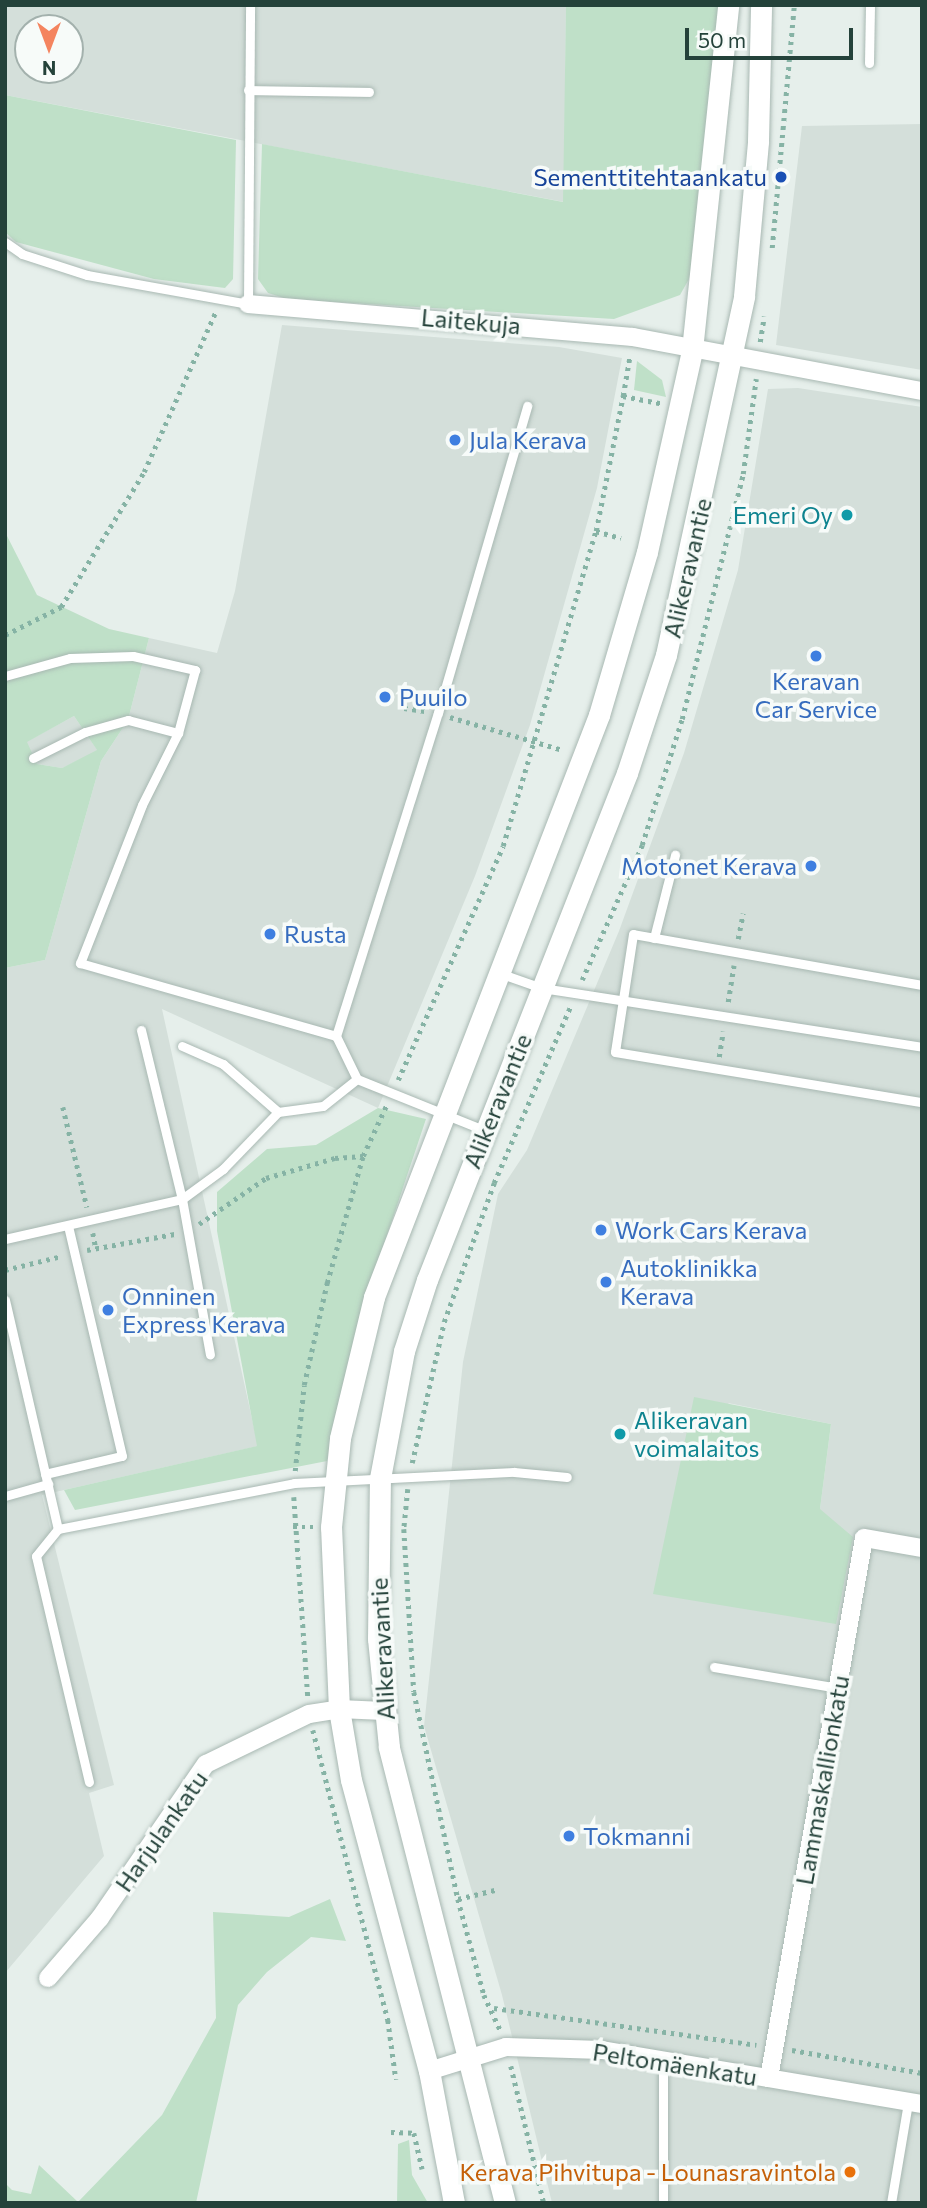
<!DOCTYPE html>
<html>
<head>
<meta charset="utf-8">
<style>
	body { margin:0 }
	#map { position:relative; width:927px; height:2208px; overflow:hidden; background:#e6efeb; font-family:Commissioner,sans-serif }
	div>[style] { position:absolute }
	.built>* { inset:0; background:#d4dfda }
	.green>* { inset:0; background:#bfe0c8 }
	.path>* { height:4.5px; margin-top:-2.25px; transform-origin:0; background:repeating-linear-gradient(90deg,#86b3a5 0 3.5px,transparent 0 8.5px) }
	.roads { filter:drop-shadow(0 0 2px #a8b8b2) drop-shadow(0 0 2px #a8b8b2) }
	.lane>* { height:9px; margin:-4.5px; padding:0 4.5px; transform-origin:4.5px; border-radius:4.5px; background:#fff }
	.street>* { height:18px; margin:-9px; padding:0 9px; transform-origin:9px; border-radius:9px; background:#fff }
	.secondary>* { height:21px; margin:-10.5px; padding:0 10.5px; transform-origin:10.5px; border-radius:10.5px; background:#fff }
	.dots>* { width:19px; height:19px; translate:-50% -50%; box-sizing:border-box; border:4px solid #f7fbf9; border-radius:50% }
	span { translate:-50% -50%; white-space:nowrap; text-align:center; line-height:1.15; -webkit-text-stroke:7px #f7fbf9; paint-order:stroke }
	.transit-label { font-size:24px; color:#164399 }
	.right { translate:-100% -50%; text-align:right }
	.street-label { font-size:24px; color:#24423a }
	.shop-label { font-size:24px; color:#366cbe }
	.left { translate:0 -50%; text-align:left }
	.culture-label { font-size:24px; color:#0d838f }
	.food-label { font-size:24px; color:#c56008 }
	.frame { position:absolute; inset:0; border:7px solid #24423a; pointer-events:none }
	.north { position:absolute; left:14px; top:14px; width:70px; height:70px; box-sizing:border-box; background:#f7fbf9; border:2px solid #a3b1ad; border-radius:50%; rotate:180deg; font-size:19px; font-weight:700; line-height:28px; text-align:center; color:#24423a }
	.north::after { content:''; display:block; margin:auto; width:24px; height:32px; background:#f4845f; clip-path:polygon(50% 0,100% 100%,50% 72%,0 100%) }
	.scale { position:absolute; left:685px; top:28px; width:168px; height:32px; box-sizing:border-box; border:4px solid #24423a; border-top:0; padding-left:9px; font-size:21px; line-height:24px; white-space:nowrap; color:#24423a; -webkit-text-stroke:5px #f7fbf9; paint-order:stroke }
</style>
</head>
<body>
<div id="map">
	<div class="built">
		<i style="clip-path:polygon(evenodd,5px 5px,566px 5px,564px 202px,5px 95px,5px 5px,28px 28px,70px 28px,70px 70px,28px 70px,28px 28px)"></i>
		<i style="clip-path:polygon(922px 124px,922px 370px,776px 345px,802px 126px)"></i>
		<i style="clip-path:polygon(282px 325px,559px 347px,622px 358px,597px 488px,530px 725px,475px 876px,378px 1108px,162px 1009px,258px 1446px,42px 1495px,114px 1785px,89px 1793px,104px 1856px,5px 1973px,5px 968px,45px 960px,101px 761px,128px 720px,149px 638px,217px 653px,235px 591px)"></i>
		<i style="clip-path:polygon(evenodd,798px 388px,922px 407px,922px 2203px,552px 2203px,502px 1995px,424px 1726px,463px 1362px,498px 1194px,527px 1150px,619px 931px,684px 753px,738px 570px,768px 389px,798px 388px,728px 1403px,831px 1424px,820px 1509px,728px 1403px)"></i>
		<i style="clip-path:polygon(74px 716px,98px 751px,62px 768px,37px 764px,26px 742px)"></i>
	</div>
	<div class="green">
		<i style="clip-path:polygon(566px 5px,721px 5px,694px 270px,680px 295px,614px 319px,287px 299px,268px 293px,258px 279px,262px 144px,563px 202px)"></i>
		<i style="clip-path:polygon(5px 95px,236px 140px,233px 279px,225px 288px,154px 279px,16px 242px,5px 232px)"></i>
		<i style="clip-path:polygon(637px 361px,662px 380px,666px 397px,634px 390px)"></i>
		<i style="clip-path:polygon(evenodd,5px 532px,37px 595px,109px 629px,149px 638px,128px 720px,101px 761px,45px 960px,5px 968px,5px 532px,74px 716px,97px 750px,62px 768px,37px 764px,27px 742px,74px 716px)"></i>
		<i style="clip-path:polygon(378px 1108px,426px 1119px,363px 1307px,327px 1461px,75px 1510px,64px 1490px,257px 1446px,217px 1231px,217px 1192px,267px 1149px,316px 1145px)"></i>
		<i style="clip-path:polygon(694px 1397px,831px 1424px,820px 1509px,853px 1537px,836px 1624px,653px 1594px)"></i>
		<i style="clip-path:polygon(330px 1899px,346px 1941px,311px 1937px,267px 1972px,238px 2005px,196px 2203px,5px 2203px,5px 2183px,12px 2190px,31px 2194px,39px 2165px,78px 2202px,162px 2115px,216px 2018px,213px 1912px,289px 1917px)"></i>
		<i style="clip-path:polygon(409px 2140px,412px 2175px,428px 2203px,397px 2203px,398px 2144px)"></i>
	</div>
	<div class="path">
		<i style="left:772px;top:248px;width:244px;rotate:-84.8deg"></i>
		<i style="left:760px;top:342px;width:26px;rotate:-81deg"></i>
		<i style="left:623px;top:396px;width:42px;rotate:-80.3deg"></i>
		<i style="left:596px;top:531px;width:26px;rotate:16deg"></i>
		<i style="left:5px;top:635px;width:63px;rotate:-26.6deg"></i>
		<i style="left:61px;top:607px;width:158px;rotate:-58.4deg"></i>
		<i style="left:144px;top:472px;width:174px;rotate:-65.9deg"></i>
		<i style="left:404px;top:708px;width:21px;rotate:8deg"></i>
		<i style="left:450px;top:717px;width:118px;rotate:16.3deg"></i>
		<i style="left:738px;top:939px;width:26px;rotate:-79deg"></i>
		<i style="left:582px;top:980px;width:148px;rotate:-66deg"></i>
		<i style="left:642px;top:845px;width:132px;rotate:-72.4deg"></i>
		<i style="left:682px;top:719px;width:252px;rotate:-76deg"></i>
		<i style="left:743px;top:474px;width:96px;rotate:-82.2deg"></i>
		<i style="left:728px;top:1002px;width:37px;rotate:-81deg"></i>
		<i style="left:719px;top:1057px;width:26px;rotate:-81deg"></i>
		<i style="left:398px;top:1080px;width:256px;rotate:-65.8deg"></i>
		<i style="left:503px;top:846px;width:328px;rotate:-73.6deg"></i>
		<i style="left:596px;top:531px;width:138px;rotate:-78.7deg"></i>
		<i style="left:623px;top:396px;width:38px;rotate:11deg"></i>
		<i style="left:63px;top:1107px;width:103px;rotate:76.5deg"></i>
		<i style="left:199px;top:1224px;width:81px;rotate:-34.5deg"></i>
		<i style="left:266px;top:1178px;width:72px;rotate:-16.2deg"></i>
		<i style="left:335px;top:1158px;width:28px;rotate:-4deg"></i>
		<i style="left:93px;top:1233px;width:16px;rotate:79deg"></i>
		<i style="left:87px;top:1250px;width:89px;rotate:-10.3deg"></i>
		<i style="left:5px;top:1270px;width:59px;rotate:-13.8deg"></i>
		<i style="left:412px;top:1463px;width:145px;rotate:-77.2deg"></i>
		<i style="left:444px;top:1322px;width:148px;rotate:-70.2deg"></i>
		<i style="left:494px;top:1183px;width:192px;rotate:-66.6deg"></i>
		<i style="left:295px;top:1471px;width:86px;rotate:-84deg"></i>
		<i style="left:304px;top:1385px;width:105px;rotate:-77.3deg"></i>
		<i style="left:327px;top:1283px;width:132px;rotate:-74.2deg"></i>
		<i style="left:363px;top:1156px;width:57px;rotate:-65.2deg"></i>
		<i style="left:408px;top:1489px;width:40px;rotate:95.7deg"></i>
		<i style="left:404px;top:1529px;width:163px;rotate:86.5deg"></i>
		<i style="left:414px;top:1692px;width:212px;rotate:78deg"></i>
		<i style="left:458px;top:1899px;width:99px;rotate:74.8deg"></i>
		<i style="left:484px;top:1995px;width:40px;rotate:65deg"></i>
		<i style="left:294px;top:1497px;width:200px;rotate:86deg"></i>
		<i style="left:293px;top:1527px;width:20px"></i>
		<i style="left:313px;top:1730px;width:300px;rotate:75.5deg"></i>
		<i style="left:388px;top:2020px;width:60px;rotate:82.3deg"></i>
		<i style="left:458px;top:1899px;width:42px;rotate:-13.7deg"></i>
		<i style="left:494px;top:2008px;width:265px;rotate:8deg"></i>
		<i style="left:792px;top:2050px;width:132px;rotate:10deg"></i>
		<i style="left:511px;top:2066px;width:141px;rotate:76.5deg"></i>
		<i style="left:391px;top:2132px;width:23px;rotate:2deg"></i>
		<i style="left:414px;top:2133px;width:37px;rotate:77deg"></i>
	</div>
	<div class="roads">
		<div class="lane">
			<i style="left:869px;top:63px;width:58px;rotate:-89deg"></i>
			<i style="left:248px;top:90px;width:121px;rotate:0.9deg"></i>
			<i style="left:5px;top:242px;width:21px;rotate:35deg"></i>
			<i style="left:22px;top:254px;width:68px;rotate:17.9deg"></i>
			<i style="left:87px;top:275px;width:164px;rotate:10.2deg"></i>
			<i style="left:248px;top:304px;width:299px;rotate:-89.6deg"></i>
			<i style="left:5px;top:676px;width:67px;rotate:-15.5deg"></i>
			<i style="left:70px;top:658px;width:63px;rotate:-1.8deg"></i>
			<i style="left:133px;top:656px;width:64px;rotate:12.7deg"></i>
			<i style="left:195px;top:670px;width:65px;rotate:105.1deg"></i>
			<i style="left:178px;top:733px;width:80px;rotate:116.6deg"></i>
			<i style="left:142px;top:805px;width:170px;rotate:111.4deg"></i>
			<i style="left:80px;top:963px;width:266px;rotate:15.9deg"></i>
			<i style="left:33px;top:758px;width:58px;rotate:-26.6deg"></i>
			<i style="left:85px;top:732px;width:45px;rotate:-15.6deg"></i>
			<i style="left:128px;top:720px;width:52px;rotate:14.6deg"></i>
			<i style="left:654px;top:938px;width:86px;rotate:-75.8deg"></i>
			<i style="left:499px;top:973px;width:46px;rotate:19.2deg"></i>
			<i style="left:542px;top:988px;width:385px;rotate:8.8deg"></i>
			<i style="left:922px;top:985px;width:293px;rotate:-170deg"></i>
			<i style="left:633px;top:934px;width:119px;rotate:98.7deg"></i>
			<i style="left:615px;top:1052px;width:311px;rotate:9.3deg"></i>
			<i style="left:141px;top:1030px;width:174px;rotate:76.4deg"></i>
			<i style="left:182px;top:1199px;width:158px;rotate:79.8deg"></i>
			<i style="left:182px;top:1046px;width:45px;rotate:23.7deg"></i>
			<i style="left:223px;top:1064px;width:73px;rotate:41.1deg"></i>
			<i style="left:278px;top:1112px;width:45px;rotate:-7.6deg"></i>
			<i style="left:323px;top:1106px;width:43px;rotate:-38.5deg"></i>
			<i style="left:357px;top:1079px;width:137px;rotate:21.9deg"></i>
			<i style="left:357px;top:1079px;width:48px;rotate:-116deg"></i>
			<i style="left:336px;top:1036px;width:339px;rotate:-72.5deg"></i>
			<i style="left:438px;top:713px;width:320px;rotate:-73.8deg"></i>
			<i style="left:5px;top:1239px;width:181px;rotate:-12.7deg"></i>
			<i style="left:182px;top:1199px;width:51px;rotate:-36.2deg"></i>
			<i style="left:223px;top:1169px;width:79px;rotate:-46deg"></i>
			<i style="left:5px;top:1300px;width:235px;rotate:77deg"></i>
			<i style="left:45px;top:1474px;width:79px;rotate:-13.2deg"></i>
			<i style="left:122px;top:1456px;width:237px;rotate:-103.2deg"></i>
			<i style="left:5px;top:1496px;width:45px;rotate:-15.6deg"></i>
			<i style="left:714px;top:1667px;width:126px;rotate:9.6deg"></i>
			<i style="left:89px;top:1782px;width:232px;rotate:-103.2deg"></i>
			<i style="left:36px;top:1556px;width:35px;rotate:-51deg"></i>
			<i style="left:58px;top:1529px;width:240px;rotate:-11deg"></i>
			<i style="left:294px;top:1483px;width:220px;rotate:-2.9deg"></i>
			<i style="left:514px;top:1472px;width:53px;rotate:5.4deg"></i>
			<i style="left:663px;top:2203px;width:143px;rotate:-90deg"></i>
			<i style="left:891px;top:2203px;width:102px;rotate:-80.4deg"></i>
		</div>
		<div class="street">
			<i style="left:248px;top:304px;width:386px;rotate:4.9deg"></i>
			<i style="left:633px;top:337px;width:294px;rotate:10.6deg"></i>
			<i style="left:48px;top:1978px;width:79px;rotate:-49.1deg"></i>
			<i style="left:100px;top:1918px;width:187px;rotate:-55.5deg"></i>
			<i style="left:206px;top:1764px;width:114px;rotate:-25.9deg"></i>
			<i style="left:309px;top:1714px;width:30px;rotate:-9deg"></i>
			<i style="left:339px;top:1709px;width:45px;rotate:2.5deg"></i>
			<i style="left:429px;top:2071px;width:81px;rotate:-17.3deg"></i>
			<i style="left:506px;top:2047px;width:96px;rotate:1.8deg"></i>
			<i style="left:602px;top:2050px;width:325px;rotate:9.6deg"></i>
			<i style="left:769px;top:2078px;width:548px;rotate:-80.02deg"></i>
			<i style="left:864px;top:1538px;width:59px;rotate:9.8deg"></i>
		</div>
		<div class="secondary">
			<i style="left:454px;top:2203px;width:134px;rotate:-100.7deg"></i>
			<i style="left:429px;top:2071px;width:301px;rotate:-105deg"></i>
			<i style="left:351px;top:1780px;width:72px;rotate:-99.6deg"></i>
			<i style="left:339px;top:1709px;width:182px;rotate:-92.5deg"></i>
			<i style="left:331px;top:1527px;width:89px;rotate:-84.2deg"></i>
			<i style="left:340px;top:1438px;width:145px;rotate:-76.4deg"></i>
			<i style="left:374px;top:1297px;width:624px;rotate:-68.86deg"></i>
			<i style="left:599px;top:715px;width:170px;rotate:-73.6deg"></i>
			<i style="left:647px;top:552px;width:207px;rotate:-77.4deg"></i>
			<i style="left:692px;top:350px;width:347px;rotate:-84deg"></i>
			<i style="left:505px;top:2203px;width:471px;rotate:-104.3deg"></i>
			<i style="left:389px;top:1747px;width:109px;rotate:-95.8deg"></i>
			<i style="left:378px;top:1639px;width:161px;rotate:-89.3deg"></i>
			<i style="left:380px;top:1478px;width:129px;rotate:-79.3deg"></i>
			<i style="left:404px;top:1351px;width:75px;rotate:-72.1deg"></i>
			<i style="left:427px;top:1280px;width:545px;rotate:-68.47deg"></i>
			<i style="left:627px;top:773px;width:124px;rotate:-71.7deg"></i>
			<i style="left:666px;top:655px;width:367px;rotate:-77.7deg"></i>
			<i style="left:744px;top:296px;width:156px;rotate:-84.8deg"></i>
			<i style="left:758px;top:141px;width:136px;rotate:-88.7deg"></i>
		</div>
	</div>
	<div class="dots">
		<i style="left:781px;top:177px;background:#1a4fb4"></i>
		<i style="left:455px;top:440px;background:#3f7fe0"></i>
		<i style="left:847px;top:515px;background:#0f9aa8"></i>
		<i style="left:816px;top:656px;background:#3f7fe0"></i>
		<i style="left:385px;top:697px;background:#3f7fe0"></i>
		<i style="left:811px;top:866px;background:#3f7fe0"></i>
		<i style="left:270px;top:934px;background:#3f7fe0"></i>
		<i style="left:601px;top:1230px;background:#3f7fe0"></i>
		<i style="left:606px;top:1282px;background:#3f7fe0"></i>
		<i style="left:108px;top:1310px;background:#3f7fe0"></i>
		<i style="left:620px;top:1434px;background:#0f9aa8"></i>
		<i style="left:569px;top:1836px;background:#3f7fe0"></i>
		<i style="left:850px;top:2172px;background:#e8710a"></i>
	</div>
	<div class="transit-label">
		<span class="right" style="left:767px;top:177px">Sementtitehtaankatu</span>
	</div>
	<div class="street-label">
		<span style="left:471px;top:321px;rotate:5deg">Laitekuja</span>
		<span style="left:687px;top:568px;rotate:-77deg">Alikeravantie</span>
		<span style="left:497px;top:1101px;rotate:-68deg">Alikeravantie</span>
		<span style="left:382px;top:1649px;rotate:-93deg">Alikeravantie</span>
		<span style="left:822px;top:1780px;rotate:-80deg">Lammaskallionkatu</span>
		<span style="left:161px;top:1831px;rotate:-55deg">Harjulankatu</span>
		<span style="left:675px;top:2064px;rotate:9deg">Peltomäenkatu</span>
	</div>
	<div class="shop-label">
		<span class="left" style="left:469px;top:440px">Jula Kerava</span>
		<span style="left:816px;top:695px">Keravan<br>Car Service</span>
		<span class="left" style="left:399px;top:697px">Puuilo</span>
		<span class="right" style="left:797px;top:866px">Motonet Kerava</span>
		<span class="left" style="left:284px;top:934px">Rusta</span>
		<span class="left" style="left:615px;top:1230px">Work Cars Kerava</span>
		<span class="left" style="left:620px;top:1282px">Autoklinikka<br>Kerava</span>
		<span class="left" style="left:122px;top:1310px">Onninen<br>Express Kerava</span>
		<span class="left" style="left:583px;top:1836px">Tokmanni</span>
	</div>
	<div class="culture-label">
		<span class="right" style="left:833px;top:515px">Emeri Oy</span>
		<span class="left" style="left:634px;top:1434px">Alikeravan<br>voimalaitos</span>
	</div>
	<div class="food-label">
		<span class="right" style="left:836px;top:2172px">Kerava Pihvitupa - Lounasravintola</span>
	</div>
	<div class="frame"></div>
	<div class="north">N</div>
	<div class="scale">50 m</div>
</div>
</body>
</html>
